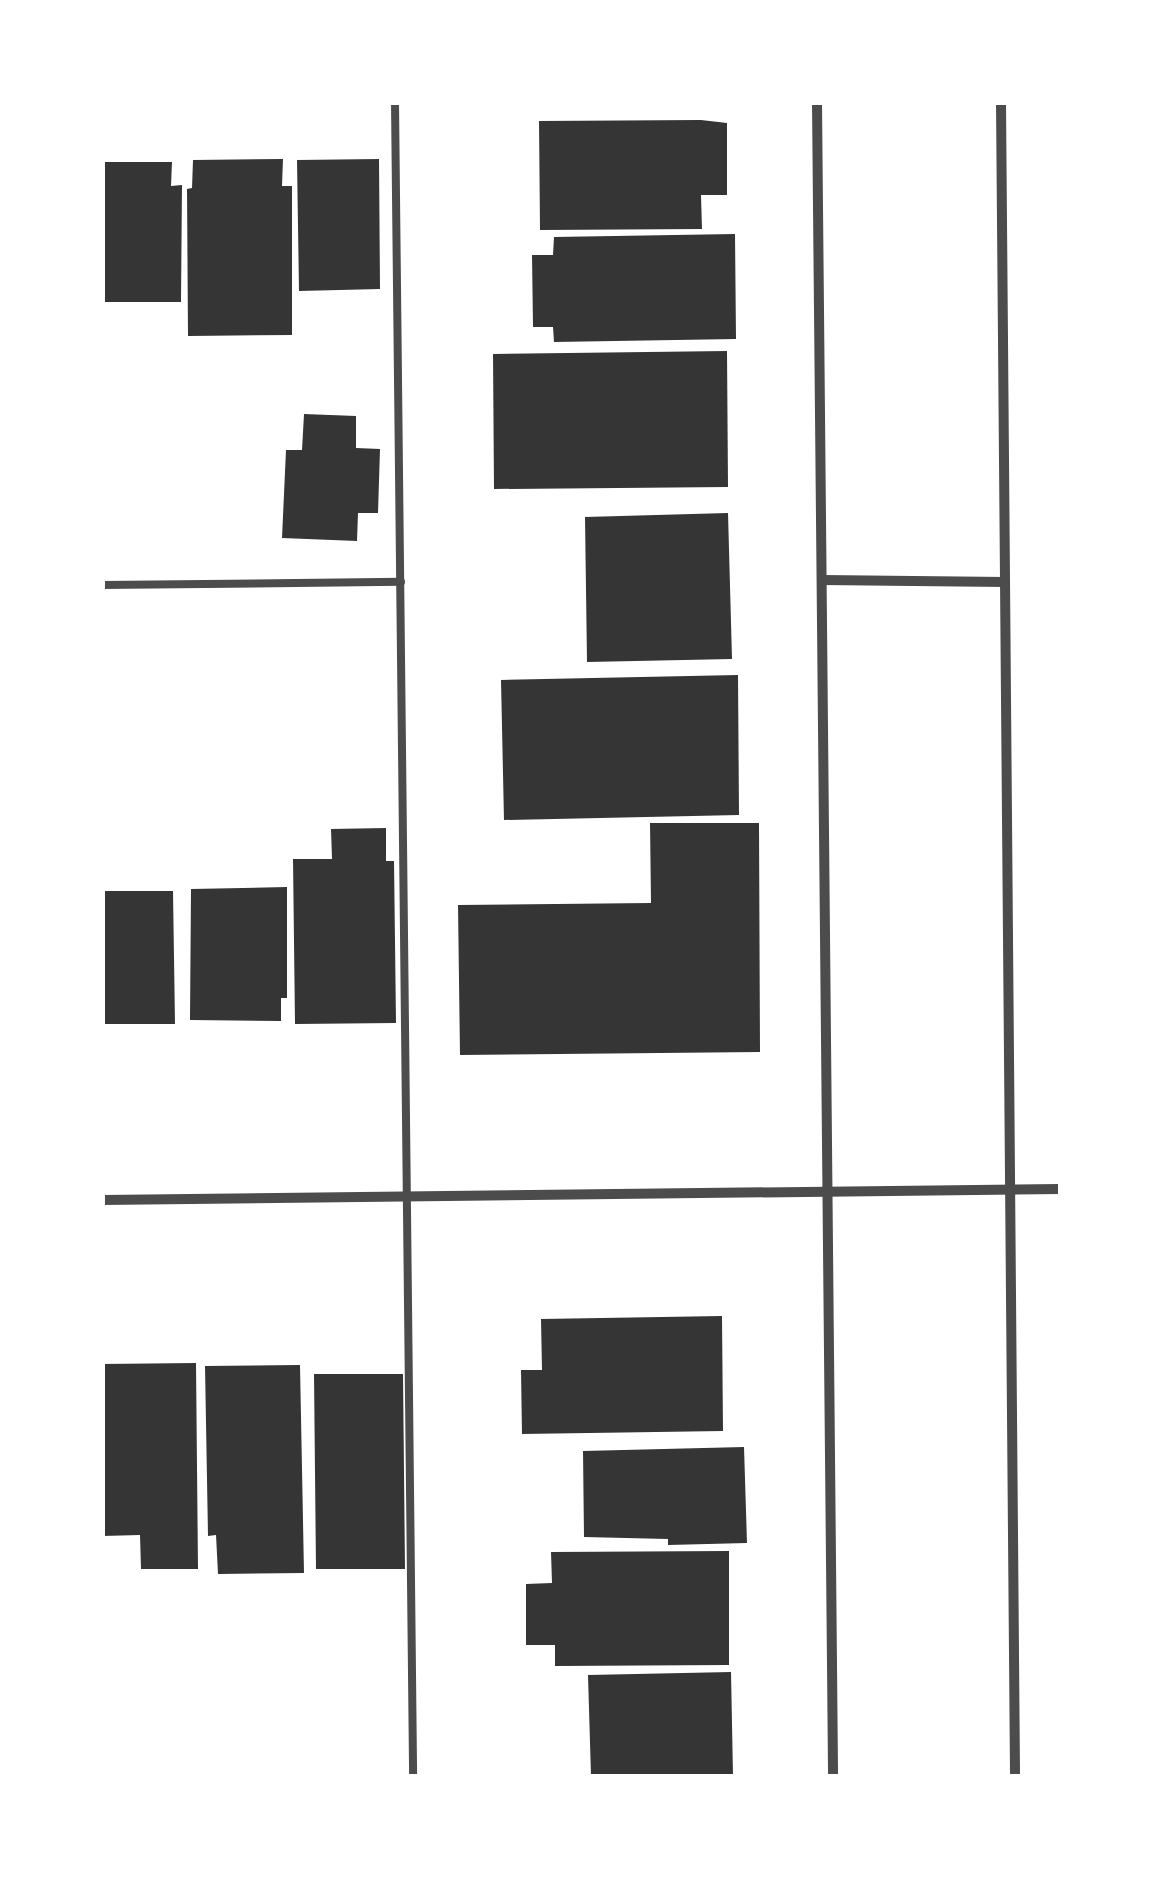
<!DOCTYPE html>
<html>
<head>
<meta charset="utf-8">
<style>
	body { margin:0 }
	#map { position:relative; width:1163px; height:1879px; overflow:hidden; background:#fff; font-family:Inter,sans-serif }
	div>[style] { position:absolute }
	.building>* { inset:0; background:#353535 }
	.service>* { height:8px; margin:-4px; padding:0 4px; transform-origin:4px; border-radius:4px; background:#4c4c4c }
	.minor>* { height:10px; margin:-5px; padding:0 5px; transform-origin:5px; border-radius:5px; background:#4c4c4c }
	span { translate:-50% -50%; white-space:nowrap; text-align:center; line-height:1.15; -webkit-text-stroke:9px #fff; paint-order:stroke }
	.frame { position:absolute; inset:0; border:105px solid #fff; pointer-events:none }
</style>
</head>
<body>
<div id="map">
	<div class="building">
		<i style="clip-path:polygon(701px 120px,727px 123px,727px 195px,701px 195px,702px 229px,540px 230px,539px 121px)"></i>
		<i style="clip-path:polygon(283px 159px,282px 186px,292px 186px,292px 335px,188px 336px,187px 189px,192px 188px,193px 160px)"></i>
		<i style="clip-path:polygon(379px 159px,380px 289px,299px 291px,297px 160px)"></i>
		<i style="clip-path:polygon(102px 162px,172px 162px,171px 186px,182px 185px,181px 302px,102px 302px)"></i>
		<i style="clip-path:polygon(735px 234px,736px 339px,554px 342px,553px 327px,533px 327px,532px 255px,553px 255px,554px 237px)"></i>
		<i style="clip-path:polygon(727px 351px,728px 487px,494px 489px,493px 354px)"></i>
		<i style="clip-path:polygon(304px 414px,356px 416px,356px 448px,380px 449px,378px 513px,358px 513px,357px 541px,282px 538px,286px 450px,302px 450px)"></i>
		<i style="clip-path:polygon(728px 513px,732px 659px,587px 662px,585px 517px)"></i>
		<i style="clip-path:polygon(738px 675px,739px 815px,504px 820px,501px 680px)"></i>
		<i style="clip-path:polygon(650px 823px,759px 823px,760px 1052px,460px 1055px,458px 905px,651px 903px)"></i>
		<i style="clip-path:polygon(386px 828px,386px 861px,394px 861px,396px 1023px,295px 1024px,293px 859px,332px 859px,331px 829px)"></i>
		<i style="clip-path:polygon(287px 887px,287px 998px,281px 998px,281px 1021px,190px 1020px,191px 889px)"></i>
		<i style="clip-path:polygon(102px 891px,173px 891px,175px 1024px,102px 1024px)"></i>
		<i style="clip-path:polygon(722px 1316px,723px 1431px,522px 1434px,521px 1370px,542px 1370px,541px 1319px)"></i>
		<i style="clip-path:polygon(196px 1363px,198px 1569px,141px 1569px,140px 1535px,102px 1536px,102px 1364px)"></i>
		<i style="clip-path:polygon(300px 1365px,304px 1573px,218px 1574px,216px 1535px,208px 1536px,205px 1366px)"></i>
		<i style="clip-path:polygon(314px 1374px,403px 1374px,405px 1569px,316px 1569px)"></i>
		<i style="clip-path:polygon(744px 1447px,747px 1543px,668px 1545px,668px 1539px,584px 1537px,583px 1451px)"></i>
		<i style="clip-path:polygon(729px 1551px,729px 1665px,555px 1666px,555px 1645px,526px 1645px,526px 1584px,552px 1583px,551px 1552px)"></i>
		<i style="clip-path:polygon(731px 1672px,733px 1776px,591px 1776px,588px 1675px)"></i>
	</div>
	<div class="service">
		<i style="left:395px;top:102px;width:1674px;rotate:89.38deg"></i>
		<i style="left:102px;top:585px;width:299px;rotate:-0.6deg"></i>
	</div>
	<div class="minor">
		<i style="left:817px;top:102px;width:1674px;rotate:89.45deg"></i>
		<i style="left:1001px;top:102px;width:1674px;rotate:89.52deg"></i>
		<i style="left:822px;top:580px;width:183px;rotate:0.6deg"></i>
		<i style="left:102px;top:1200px;width:958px;rotate:-0.66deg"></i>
	</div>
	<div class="frame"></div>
</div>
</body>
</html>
